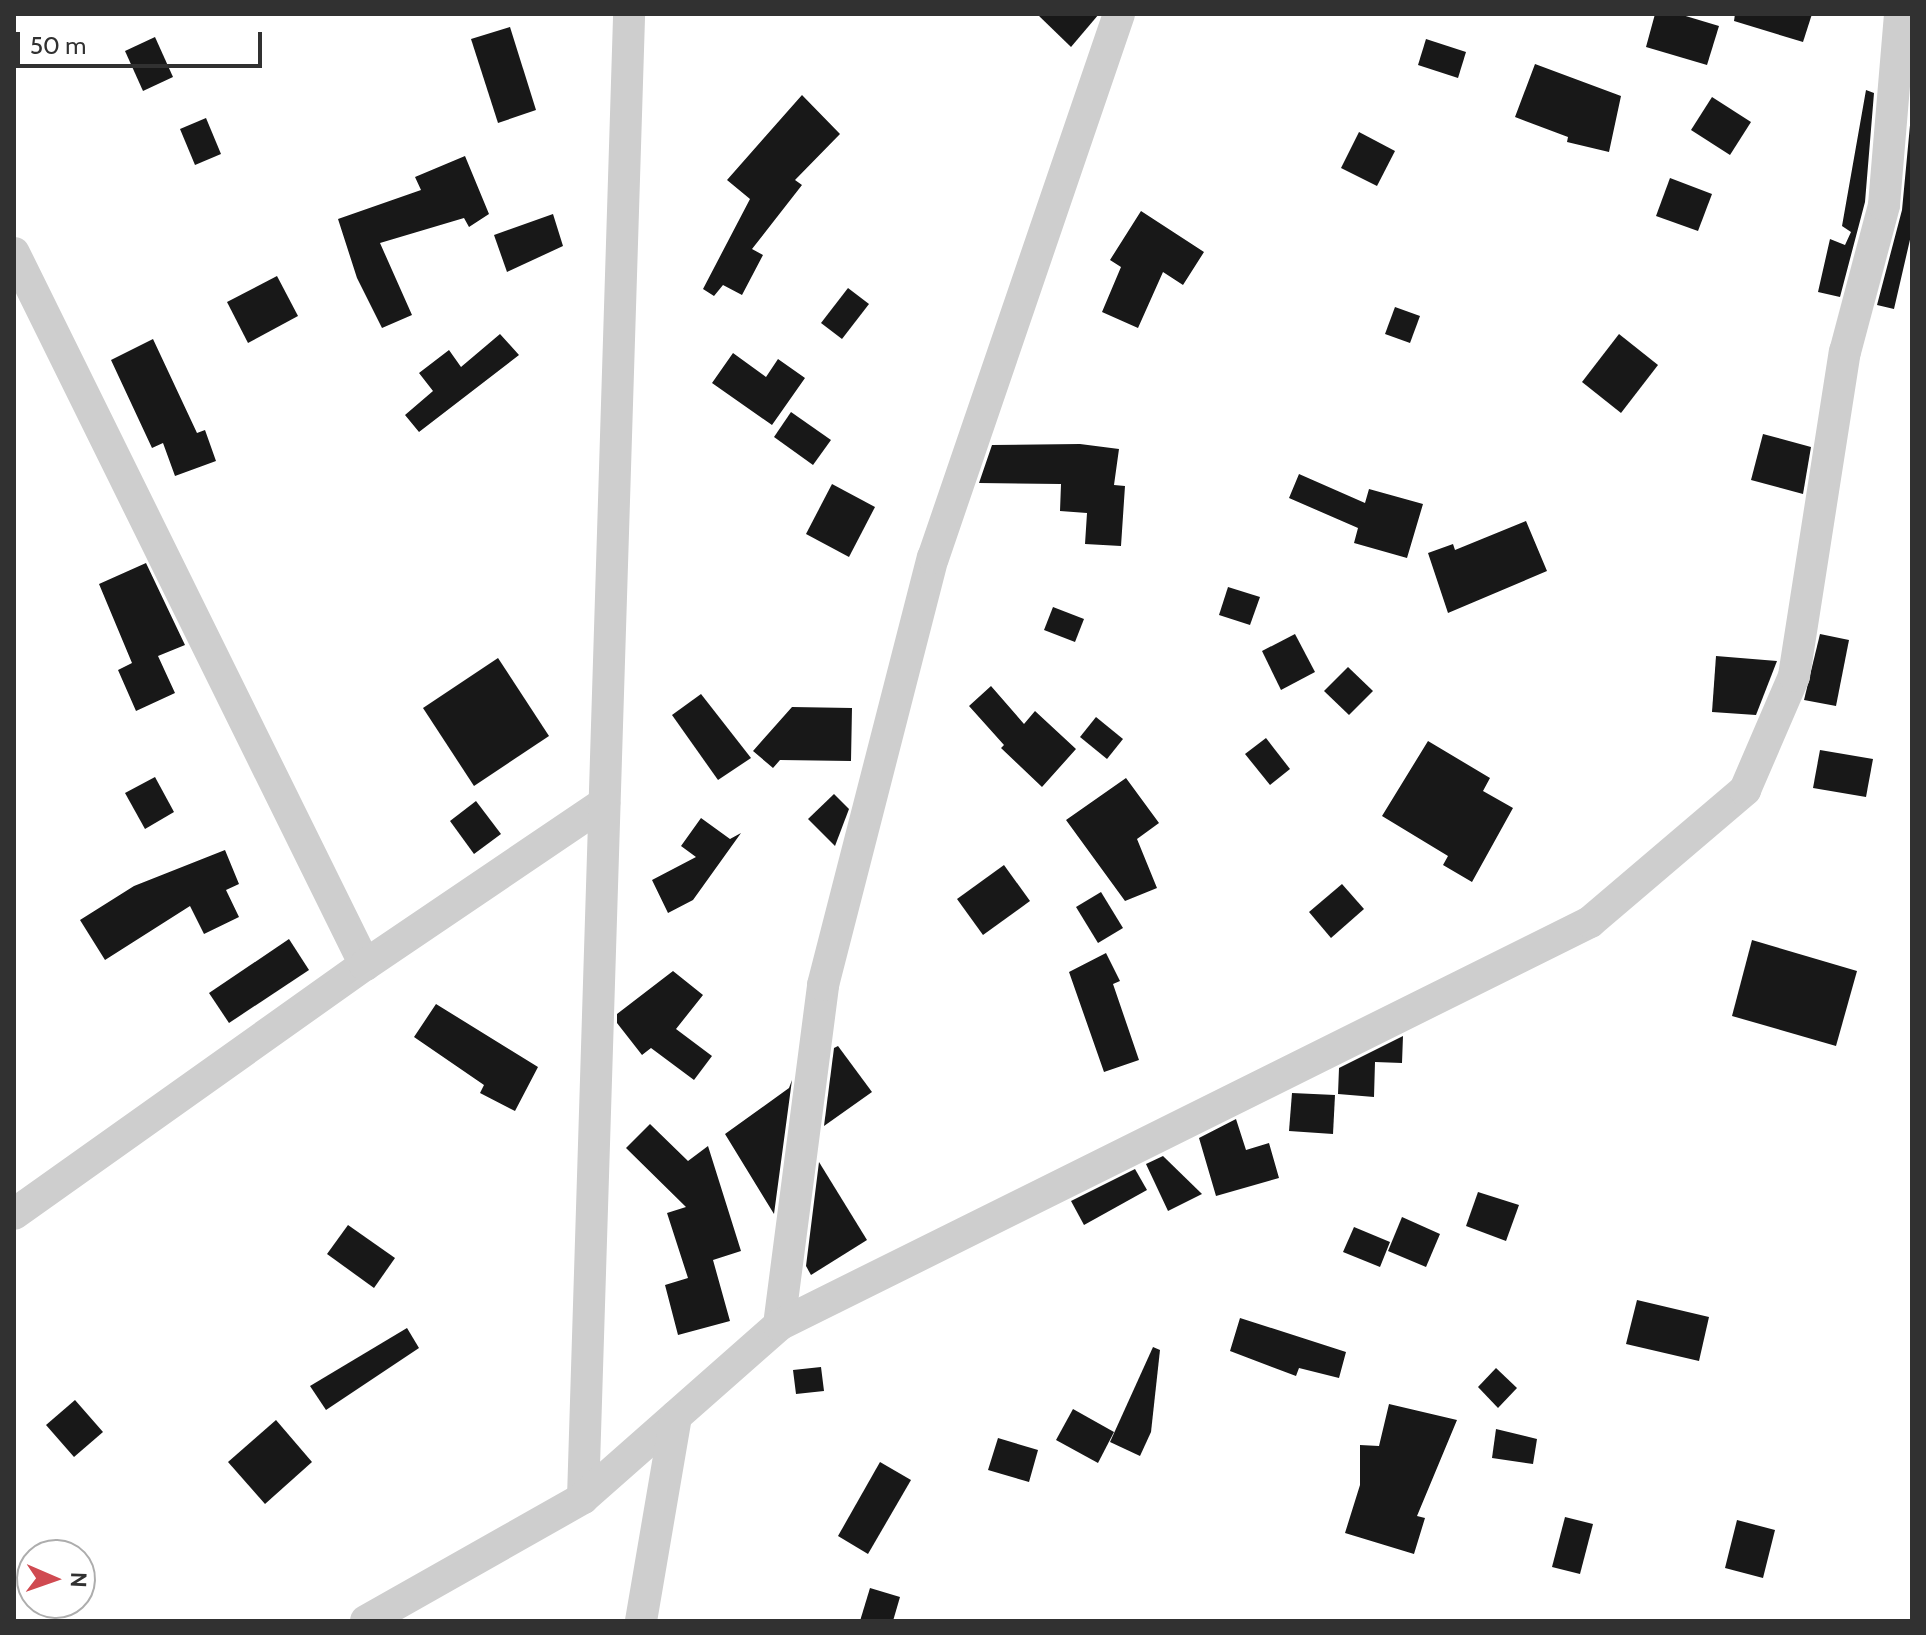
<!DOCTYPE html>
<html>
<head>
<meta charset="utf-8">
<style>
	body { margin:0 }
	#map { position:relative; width:1926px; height:1635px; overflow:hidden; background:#fff; font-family:Cabin,sans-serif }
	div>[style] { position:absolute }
	.building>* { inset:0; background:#181818 }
	.minor>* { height:32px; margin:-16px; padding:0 16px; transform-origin:16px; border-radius:16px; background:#cecece }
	span { translate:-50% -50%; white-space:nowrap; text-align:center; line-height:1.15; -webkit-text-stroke:8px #fff; paint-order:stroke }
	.frame { position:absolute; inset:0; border:16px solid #313131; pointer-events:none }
	.north { position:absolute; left:16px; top:1539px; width:80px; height:80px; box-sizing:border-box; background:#fff; border:2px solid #adadad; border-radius:50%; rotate:92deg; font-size:22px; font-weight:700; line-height:32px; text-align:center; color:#313131 }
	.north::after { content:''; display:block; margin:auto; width:28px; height:36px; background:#d04a51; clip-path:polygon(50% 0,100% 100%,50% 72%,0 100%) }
	.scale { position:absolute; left:16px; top:32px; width:246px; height:36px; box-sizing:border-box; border:4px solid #313131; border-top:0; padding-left:10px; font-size:24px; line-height:28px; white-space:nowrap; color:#313131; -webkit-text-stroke:6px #fff; paint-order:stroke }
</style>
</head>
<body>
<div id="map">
	<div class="building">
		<i style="clip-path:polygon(1037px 14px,1099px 14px,1071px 47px)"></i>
		<i style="clip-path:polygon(1655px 14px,1679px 14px,1719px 26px,1707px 65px,1646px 47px)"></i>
		<i style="clip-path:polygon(1735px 14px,1812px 14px,1803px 42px,1734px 21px)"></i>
		<i style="clip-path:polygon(510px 27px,536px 110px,498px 123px,471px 39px)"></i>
		<i style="clip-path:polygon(155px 37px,173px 77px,143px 91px,125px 51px)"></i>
		<i style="clip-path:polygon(1426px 39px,1466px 52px,1458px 78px,1418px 65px)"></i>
		<i style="clip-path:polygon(1535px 64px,1621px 96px,1609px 152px,1567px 142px,1568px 137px,1515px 117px)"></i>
		<i style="clip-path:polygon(1866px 90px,1874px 93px,1865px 202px,1840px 297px,1818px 292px,1830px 239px,1845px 245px,1851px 232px,1842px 226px)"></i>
		<i style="clip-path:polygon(802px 95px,840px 134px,795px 180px,802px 185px,752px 249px,763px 255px,742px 295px,723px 285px,714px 296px,703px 289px,750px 199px,727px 180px)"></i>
		<i style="clip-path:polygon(1712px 97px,1751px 122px,1730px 155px,1691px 130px)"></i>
		<i style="clip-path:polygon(1912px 104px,1912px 231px,1894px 309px,1877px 305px,1902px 210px)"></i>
		<i style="clip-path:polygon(206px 118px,221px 154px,195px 165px,180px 129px)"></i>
		<i style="clip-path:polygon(1359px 132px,1395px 151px,1377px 186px,1341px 168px)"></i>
		<i style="clip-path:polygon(465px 156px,489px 214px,469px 227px,464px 218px,380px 243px,412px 315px,382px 328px,357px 278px,338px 219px,421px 190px,415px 177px)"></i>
		<i style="clip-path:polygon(1670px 178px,1712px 194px,1698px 231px,1656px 216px)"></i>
		<i style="clip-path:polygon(1141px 211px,1204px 252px,1183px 285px,1163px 272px,1138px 328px,1102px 312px,1121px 267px,1110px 260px)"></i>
		<i style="clip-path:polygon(553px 214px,563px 246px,507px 272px,494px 235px)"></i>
		<i style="clip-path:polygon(277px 276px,298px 316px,248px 343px,227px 302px)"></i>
		<i style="clip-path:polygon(848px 288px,869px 304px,842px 339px,821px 323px)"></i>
		<i style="clip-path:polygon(1395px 307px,1420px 316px,1410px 343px,1385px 334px)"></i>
		<i style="clip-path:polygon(500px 334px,519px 355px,419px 432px,405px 415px,433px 391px,419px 373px,449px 350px,461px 367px)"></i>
		<i style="clip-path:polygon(1619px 334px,1658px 365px,1621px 413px,1582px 382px)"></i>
		<i style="clip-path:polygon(153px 339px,197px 433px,205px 430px,216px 461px,175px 476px,163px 443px,152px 448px,111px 360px)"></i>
		<i style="clip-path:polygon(733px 353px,766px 377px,778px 359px,805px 378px,772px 425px,712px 383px)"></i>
		<i style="clip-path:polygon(791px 412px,831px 440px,813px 465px,774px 437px)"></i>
		<i style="clip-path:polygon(1763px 434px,1811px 447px,1803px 494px,1751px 480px)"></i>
		<i style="clip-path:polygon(1080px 444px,1119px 449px,1114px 485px,1125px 486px,1121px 546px,1085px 544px,1087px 513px,1060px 511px,1061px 484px,979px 483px,992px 445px)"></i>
		<i style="clip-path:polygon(1299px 474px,1365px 503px,1369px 489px,1423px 504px,1407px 558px,1354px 543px,1358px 528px,1289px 498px)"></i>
		<i style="clip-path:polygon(832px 484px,875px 507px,849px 557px,806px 534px)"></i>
		<i style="clip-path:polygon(1526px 521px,1547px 571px,1448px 613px,1428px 553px,1453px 544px,1455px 550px)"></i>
		<i style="clip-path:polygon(146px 563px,185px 645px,158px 656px,175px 693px,136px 711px,118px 670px,132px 663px,99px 584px)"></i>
		<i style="clip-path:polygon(1228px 587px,1260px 597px,1250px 625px,1219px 615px)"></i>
		<i style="clip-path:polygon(1053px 607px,1084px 619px,1075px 642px,1044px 630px)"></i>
		<i style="clip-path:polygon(1295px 634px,1315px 672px,1281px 690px,1262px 651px)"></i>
		<i style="clip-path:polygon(1820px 634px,1849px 640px,1836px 706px,1804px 700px)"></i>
		<i style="clip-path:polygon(1716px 656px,1777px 661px,1756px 715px,1712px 712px)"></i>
		<i style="clip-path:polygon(498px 658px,549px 736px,474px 786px,423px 708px)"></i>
		<i style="clip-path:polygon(1348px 667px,1373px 691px,1349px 715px,1324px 691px)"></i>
		<i style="clip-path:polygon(991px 686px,1024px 724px,1035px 711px,1076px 749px,1042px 787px,1001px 748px,1004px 745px,969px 706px)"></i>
		<i style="clip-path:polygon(701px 694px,751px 758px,718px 780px,672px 715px)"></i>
		<i style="clip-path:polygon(792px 707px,852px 708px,851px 761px,780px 760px,773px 768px,753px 751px)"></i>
		<i style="clip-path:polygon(1096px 717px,1123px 739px,1107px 759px,1080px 737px)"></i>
		<i style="clip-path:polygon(1266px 738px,1290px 769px,1270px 785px,1245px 754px)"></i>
		<i style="clip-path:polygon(1428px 741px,1490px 778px,1483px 791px,1513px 808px,1472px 882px,1443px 865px,1448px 856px,1382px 816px)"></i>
		<i style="clip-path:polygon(1820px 750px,1873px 759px,1866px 797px,1813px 788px)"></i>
		<i style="clip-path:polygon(155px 777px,174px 812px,145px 829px,125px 793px)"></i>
		<i style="clip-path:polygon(1126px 778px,1159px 823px,1137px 839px,1157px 888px,1125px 901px,1066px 820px)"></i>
		<i style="clip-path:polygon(834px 794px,849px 809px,835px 846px,808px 819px)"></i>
		<i style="clip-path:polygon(476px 801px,501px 834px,474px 854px,450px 821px)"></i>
		<i style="clip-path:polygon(701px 818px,730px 839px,741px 833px,693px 900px,668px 913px,652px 880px,696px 857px,681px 846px)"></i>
		<i style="clip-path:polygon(225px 850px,239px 884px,226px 890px,239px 917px,204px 934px,190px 906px,105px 960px,80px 920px,134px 886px)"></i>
		<i style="clip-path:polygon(1004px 865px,1030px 901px,983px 935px,957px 899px)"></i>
		<i style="clip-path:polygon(1342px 884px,1364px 909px,1331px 938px,1309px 912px)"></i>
		<i style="clip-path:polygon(1101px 892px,1123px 928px,1098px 943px,1076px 907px)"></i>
		<i style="clip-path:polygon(289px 939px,309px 970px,229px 1023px,209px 993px)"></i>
		<i style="clip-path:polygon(1752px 940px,1857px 971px,1836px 1046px,1732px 1016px)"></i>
		<i style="clip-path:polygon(1106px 953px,1120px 981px,1113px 984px,1139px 1060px,1104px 1072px,1069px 972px)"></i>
		<i style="clip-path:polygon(673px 971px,703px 995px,676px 1029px,712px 1056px,694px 1080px,651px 1048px,642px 1055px,617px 1023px,617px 1014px)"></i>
		<i style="clip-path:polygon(436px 1004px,538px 1067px,515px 1111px,480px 1093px,484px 1085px,414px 1037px)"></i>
		<i style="clip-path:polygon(1403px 1036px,1402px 1063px,1375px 1062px,1374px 1097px,1338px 1094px,1339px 1068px)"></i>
		<i style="clip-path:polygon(838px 1046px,872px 1092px,824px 1126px,834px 1048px)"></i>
		<i style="clip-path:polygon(792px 1080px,774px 1214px,725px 1134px,789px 1088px)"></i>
		<i style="clip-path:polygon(1292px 1093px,1335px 1095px,1333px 1134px,1289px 1131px)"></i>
		<i style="clip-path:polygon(1236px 1119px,1246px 1150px,1269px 1143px,1279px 1178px,1216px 1196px,1199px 1138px)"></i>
		<i style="clip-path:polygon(650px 1124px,688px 1161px,708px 1146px,741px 1251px,713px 1260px,730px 1321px,678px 1335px,665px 1285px,688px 1278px,667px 1213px,686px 1207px,626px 1148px)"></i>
		<i style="clip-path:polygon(1163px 1156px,1202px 1194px,1168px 1211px,1146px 1164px)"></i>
		<i style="clip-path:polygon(819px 1162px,867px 1240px,811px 1275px,806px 1266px)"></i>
		<i style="clip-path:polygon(1135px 1169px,1147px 1190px,1084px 1225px,1071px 1201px)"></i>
		<i style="clip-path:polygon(1478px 1192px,1519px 1205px,1506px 1241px,1466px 1226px)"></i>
		<i style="clip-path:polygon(1402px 1217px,1440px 1234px,1426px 1267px,1388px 1251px)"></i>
		<i style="clip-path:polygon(348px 1225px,395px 1258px,374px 1288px,327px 1254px)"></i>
		<i style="clip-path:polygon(1354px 1227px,1390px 1242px,1380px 1267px,1343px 1252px)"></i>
		<i style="clip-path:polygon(1637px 1300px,1709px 1317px,1699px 1361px,1626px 1344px)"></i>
		<i style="clip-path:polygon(1240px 1318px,1346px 1352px,1339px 1378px,1299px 1368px,1296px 1376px,1230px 1351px)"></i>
		<i style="clip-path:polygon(407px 1328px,419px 1348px,326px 1410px,310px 1386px)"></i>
		<i style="clip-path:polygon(1153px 1347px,1160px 1350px,1151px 1432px,1140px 1456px,1110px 1442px)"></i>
		<i style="clip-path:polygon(821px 1367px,824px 1391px,796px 1394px,793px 1370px)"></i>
		<i style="clip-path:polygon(1496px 1368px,1517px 1388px,1498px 1408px,1478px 1387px)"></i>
		<i style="clip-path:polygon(75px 1400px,103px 1432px,74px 1457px,46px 1425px)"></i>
		<i style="clip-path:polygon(1389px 1404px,1457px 1420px,1417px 1516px,1425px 1518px,1414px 1554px,1345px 1533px,1360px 1485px,1360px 1445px,1379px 1446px)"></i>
		<i style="clip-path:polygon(1073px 1409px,1114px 1432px,1098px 1463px,1056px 1440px)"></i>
		<i style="clip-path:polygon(276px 1420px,312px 1462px,265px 1504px,228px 1462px)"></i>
		<i style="clip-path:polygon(1496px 1429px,1537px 1439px,1533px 1464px,1492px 1458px)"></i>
		<i style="clip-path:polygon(998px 1438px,1038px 1450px,1029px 1482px,988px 1470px)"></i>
		<i style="clip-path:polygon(880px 1462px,911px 1480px,868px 1554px,838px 1536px)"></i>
		<i style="clip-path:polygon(1565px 1517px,1593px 1524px,1580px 1574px,1552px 1567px)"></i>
		<i style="clip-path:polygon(1737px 1520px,1775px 1530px,1763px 1578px,1725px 1568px)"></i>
		<i style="clip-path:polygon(870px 1588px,900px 1597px,893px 1621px,860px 1621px)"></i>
	</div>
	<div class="minor">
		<i style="left:14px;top:253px;width:794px;rotate:63.76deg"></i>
		<i style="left:14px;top:1214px;width:430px;rotate:-35.4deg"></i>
		<i style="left:365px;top:965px;width:289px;rotate:-34.1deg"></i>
		<i style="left:779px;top:1325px;width:343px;rotate:-82.6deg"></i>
		<i style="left:823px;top:985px;width:441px;rotate:-75.6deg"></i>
		<i style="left:933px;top:558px;width:575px;rotate:-71.12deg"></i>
		<i style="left:583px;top:1498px;width:1485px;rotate:-88.22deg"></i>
		<i style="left:366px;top:1621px;width:249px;rotate:-29.5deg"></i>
		<i style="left:583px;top:1498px;width:261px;rotate:-41.4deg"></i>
		<i style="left:779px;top:1325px;width:906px;rotate:-26.42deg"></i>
		<i style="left:1590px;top:922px;width:204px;rotate:-40.4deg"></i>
		<i style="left:1745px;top:790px;width:124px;rotate:-66.7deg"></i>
		<i style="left:1794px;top:676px;width:328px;rotate:-81.1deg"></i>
		<i style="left:1845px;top:352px;width:152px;rotate:-75.1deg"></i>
		<i style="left:1884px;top:205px;width:192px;rotate:-85.2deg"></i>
		<i style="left:641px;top:1621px;width:208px;rotate:-80.3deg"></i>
	</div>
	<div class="frame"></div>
	<div class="north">N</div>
	<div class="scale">50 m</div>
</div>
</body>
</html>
